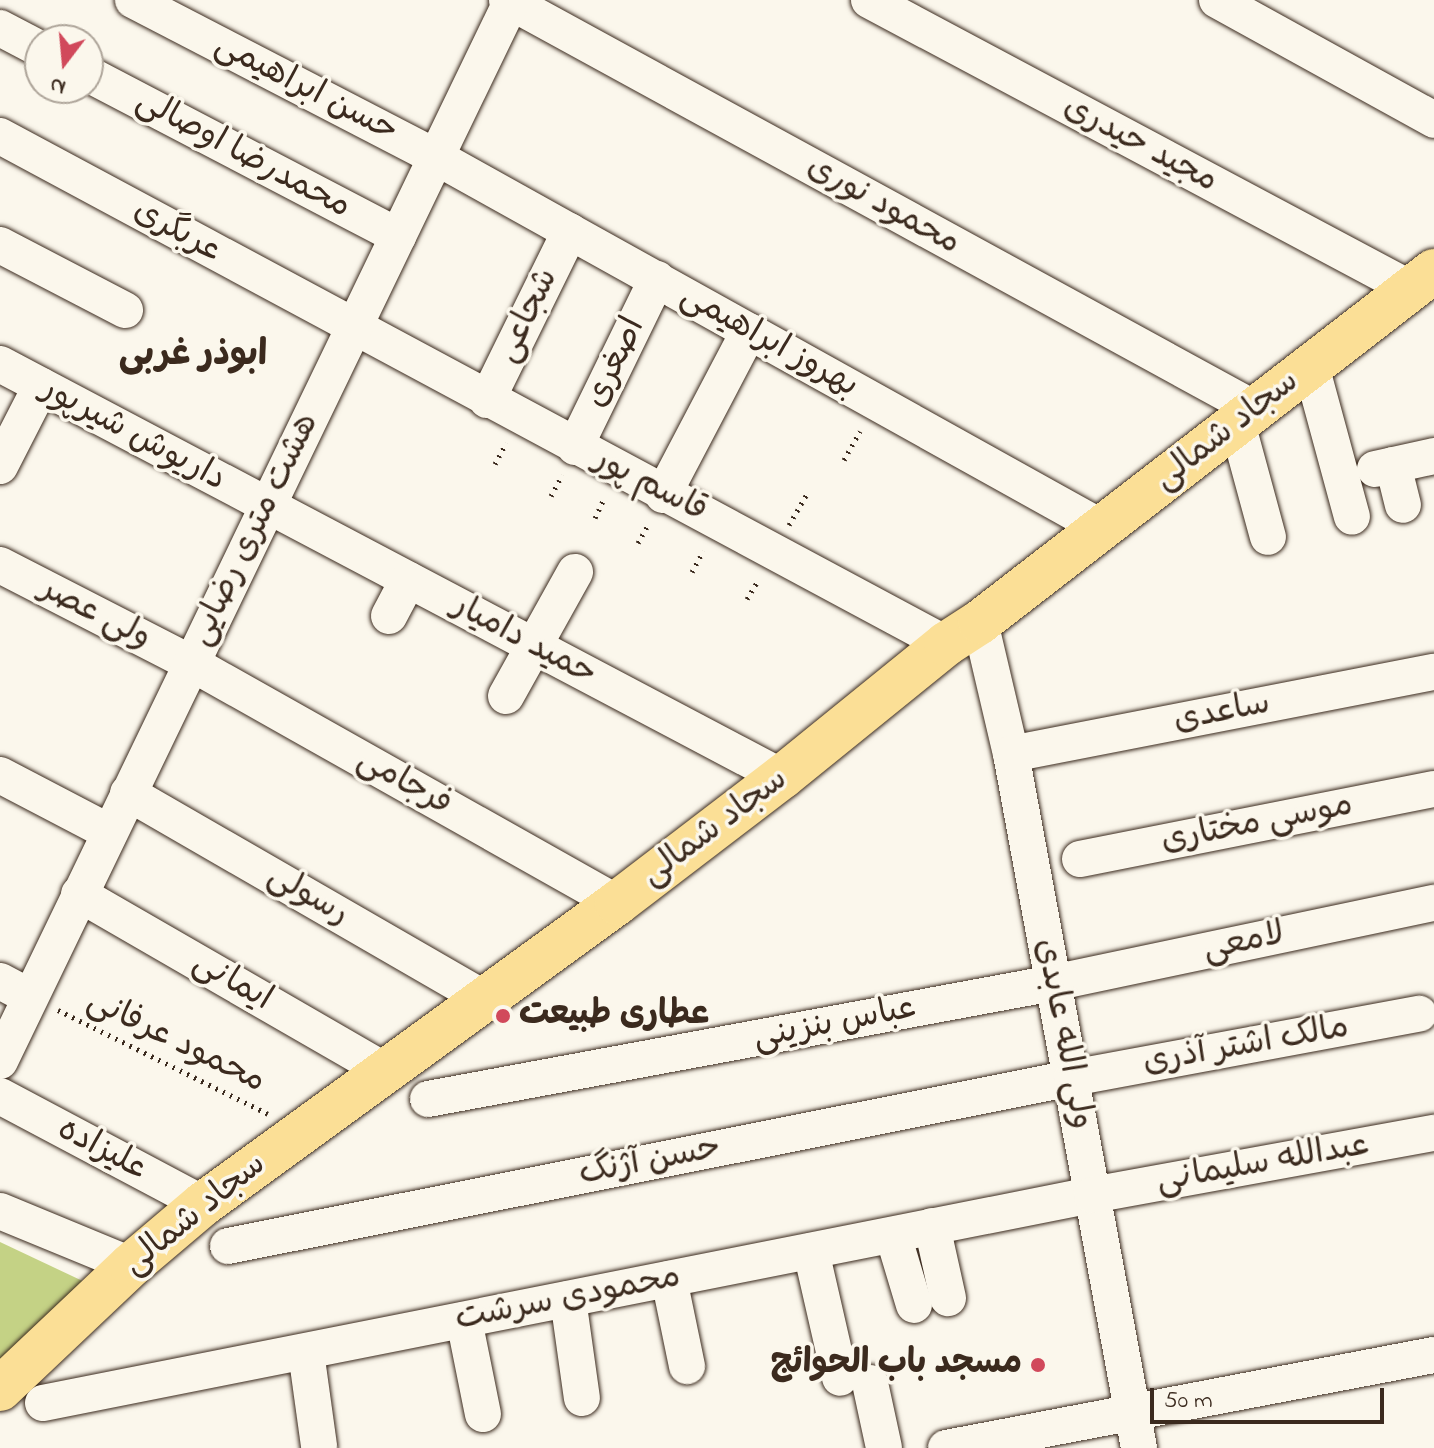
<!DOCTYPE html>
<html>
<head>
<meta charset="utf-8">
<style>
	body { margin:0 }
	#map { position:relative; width:1434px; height:1448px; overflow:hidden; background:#fbf7ec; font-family:"Indie Flower","Playpen Sans Arabic",sans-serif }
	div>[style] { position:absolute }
	.green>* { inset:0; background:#c4d285 }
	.path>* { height:5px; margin-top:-2.5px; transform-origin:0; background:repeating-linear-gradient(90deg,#3b2a1e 0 2px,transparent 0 8px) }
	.roads { filter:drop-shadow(0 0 2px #3b2a1e) drop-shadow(0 0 2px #3b2a1e) }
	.minor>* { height:36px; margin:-18px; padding:0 18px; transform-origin:18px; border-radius:18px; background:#fbf7ec }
	.major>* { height:44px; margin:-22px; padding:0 22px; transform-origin:22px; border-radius:22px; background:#fbdf96 }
	.dots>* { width:22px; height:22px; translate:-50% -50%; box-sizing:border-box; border:4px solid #fbf7ec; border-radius:50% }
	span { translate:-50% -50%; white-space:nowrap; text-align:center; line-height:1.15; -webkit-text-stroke:7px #fbf7ec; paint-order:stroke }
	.street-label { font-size:34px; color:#3b2a1e }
	.poi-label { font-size:34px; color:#3b2a1e; font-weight:700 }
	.left { translate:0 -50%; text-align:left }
	.right { translate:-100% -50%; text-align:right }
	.neighbourhood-label { font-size:36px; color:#3b2a1e; font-weight:700 }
	.north { position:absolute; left:24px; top:24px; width:80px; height:80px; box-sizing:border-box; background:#fbf7ec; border:2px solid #aea59a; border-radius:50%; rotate:196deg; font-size:22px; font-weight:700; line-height:32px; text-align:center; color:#3b2a1e }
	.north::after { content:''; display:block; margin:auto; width:28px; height:36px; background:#d1495b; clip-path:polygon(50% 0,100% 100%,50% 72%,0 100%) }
	.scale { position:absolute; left:1150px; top:1388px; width:234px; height:36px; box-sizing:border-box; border:4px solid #3b2a1e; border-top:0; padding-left:10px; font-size:24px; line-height:28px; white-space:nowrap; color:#3b2a1e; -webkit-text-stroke:6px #fbf7ec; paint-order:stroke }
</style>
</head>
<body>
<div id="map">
	<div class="green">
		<i style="clip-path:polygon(0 1242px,89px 1284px,0 1362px)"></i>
	</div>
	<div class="path">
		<i style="left:844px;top:460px;width:33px;rotate:-61deg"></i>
		<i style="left:495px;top:464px;width:24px;rotate:-62deg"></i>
		<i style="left:551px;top:496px;width:24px;rotate:-62deg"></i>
		<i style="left:595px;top:518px;width:23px;rotate:-65deg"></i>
		<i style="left:789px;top:525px;width:36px;rotate:-60deg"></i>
		<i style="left:638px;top:543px;width:23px;rotate:-61deg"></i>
		<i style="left:692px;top:572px;width:24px;rotate:-62deg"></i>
		<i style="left:747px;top:599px;width:23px;rotate:-59deg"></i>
		<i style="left:58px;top:1010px;width:234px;rotate:26.3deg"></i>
	</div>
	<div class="roads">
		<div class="minor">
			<i style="left:133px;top:0;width:341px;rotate:27.4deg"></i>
			<i style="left:436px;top:157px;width:762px;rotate:29.12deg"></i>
			<i style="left:507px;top:0;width:853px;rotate:28.67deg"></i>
			<i style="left:869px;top:0;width:614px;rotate:28.07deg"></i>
			<i style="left:1217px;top:0;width:248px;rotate:28.9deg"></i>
			<i style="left:0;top:28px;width:45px;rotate:27.7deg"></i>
			<i style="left:88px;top:74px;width:350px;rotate:27.6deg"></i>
			<i style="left:0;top:136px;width:1074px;rotate:28.24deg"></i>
			<i style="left:0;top:245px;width:141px;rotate:27.5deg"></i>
			<i style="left:0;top:364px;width:884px;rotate:27.84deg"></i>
			<i style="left:1311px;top:366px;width:156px;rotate:74.8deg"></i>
			<i style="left:487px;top:400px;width:188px;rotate:-63.8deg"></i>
			<i style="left:1237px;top:423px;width:118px;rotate:74.8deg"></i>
			<i style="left:575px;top:447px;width:187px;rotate:-64deg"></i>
			<i style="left:1393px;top:465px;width:41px;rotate:76deg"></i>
			<i style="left:0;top:466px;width:90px;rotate:-62.9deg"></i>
			<i style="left:1375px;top:469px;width:60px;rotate:-12.4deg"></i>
			<i style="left:663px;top:495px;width:185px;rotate:-62.3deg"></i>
			<i style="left:0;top:565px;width:215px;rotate:27.2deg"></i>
			<i style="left:191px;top:663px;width:489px;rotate:29.4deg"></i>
			<i style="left:389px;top:616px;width:41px;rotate:-62.2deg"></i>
			<i style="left:980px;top:622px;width:136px;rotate:76.8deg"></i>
			<i style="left:1011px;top:754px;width:706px;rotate:79.55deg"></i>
			<i style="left:506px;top:696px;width:142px;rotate:-60.9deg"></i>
			<i style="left:1011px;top:754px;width:431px;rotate:-11deg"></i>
			<i style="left:0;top:775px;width:123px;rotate:27.6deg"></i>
			<i style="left:128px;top:793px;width:414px;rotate:30deg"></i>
			<i style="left:1080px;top:859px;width:361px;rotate:-11.2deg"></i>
			<i style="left:79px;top:894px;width:354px;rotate:30deg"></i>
			<i style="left:0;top:981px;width:34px;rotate:28deg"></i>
			<i style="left:0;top:1061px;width:1178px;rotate:-64.24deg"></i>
			<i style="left:0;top:1096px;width:230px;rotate:28deg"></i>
			<i style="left:428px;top:1099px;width:636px;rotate:-10.51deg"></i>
			<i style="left:1053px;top:983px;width:389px;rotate:-11.9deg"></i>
			<i style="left:0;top:1211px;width:142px;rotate:22.4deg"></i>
			<i style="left:932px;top:1226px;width:74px;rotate:77.5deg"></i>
			<i style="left:893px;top:1235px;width:73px;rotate:73.3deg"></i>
			<i style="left:228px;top:1246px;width:861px;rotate:-11.26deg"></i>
			<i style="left:1072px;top:1078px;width:353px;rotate:-10.5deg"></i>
			<i style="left:811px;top:1251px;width:130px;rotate:77.1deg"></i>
			<i style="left:669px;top:1279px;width:89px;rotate:78.3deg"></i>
			<i style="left:568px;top:1299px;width:100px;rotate:82deg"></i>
			<i style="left:464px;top:1320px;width:96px;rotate:78.6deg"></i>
			<i style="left:306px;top:1352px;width:95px;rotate:82.1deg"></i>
			<i style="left:870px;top:1383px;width:66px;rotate:77.8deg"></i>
			<i style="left:43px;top:1403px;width:1069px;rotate:-11.22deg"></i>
			<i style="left:1092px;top:1195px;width:348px;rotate:-10.3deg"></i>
			<i style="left:946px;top:1448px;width:497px;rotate:-10.8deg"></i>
		</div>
		<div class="major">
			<i style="left:0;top:1389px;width:180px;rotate:-43.4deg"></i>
			<i style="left:131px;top:1265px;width:94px;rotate:-40.3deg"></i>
			<i style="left:203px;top:1204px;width:512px;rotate:-36.02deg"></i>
			<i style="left:617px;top:903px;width:208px;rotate:-37.4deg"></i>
			<i style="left:782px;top:777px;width:211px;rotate:-39deg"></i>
			<i style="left:946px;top:644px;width:40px;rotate:-32.9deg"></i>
			<i style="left:980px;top:622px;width:574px;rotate:-37.71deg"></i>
		</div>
	</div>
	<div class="dots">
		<i style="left:503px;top:1016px;background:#d1495b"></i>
		<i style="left:1038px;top:1365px;background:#d1495b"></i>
	</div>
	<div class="street-label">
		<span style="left:306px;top:89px;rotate:27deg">حسن ابراهیمی</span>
		<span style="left:1140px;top:145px;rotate:28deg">مجید حیدری</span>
		<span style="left:243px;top:155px;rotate:28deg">محمدرضا اوصالی</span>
		<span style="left:883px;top:206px;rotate:29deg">محمود نوری</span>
		<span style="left:177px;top:232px;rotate:29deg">عربگری</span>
		<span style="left:528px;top:316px;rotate:-64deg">شجاعی</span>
		<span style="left:769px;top:342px;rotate:29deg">بهروز ابراهیمی</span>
		<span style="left:616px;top:363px;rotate:-64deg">اصغری</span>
		<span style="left:1227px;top:431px;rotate:-38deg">سجاد شمالی</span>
		<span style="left:133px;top:435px;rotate:28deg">داریوش شیرپور</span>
		<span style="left:650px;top:486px;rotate:27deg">قاسم پور</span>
		<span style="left:255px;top:530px;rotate:-64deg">هشت متری رضایی</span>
		<span style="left:95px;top:614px;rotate:27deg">ولی عصر</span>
		<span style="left:524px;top:641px;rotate:28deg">حمید دامیار</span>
		<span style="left:1222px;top:713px;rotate:-11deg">ساعدی</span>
		<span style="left:404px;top:783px;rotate:29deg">فرجامی</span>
		<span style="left:1257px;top:824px;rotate:-11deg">موسی مختاری</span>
		<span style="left:715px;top:828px;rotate:-37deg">سجاد شمالی</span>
		<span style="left:308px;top:896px;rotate:30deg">رسولی</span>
		<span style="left:1244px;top:943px;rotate:-12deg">لامعی</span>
		<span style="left:232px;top:982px;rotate:30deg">ایمانی</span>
		<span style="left:835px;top:1024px;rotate:-11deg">عباس بنزینی</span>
		<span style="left:1063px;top:1034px;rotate:79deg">ولی الله عابدی</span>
		<span style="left:176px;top:1042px;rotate:26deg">محمود عرفانی</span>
		<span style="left:1246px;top:1046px;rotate:-10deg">مالک اشتر آذری</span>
		<span style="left:102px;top:1150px;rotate:28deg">علیزاده</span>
		<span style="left:650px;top:1162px;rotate:-11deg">حسن آژنگ</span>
		<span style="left:1263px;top:1164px;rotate:-10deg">عبدالله سلیمانی</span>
		<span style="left:195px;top:1215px;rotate:-39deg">سجاد شمالی</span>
		<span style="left:568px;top:1299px;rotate:-11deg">محمودی سرشت</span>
	</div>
	<div class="poi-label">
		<span class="left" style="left:519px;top:1016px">عطاری طبیعت</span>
		<span class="right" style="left:1022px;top:1365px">مسجد باب الحوائج</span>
	</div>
	<div class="neighbourhood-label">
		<span style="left:193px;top:356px">ابوذر غربی</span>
	</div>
	<div class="north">N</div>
	<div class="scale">50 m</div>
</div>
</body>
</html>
